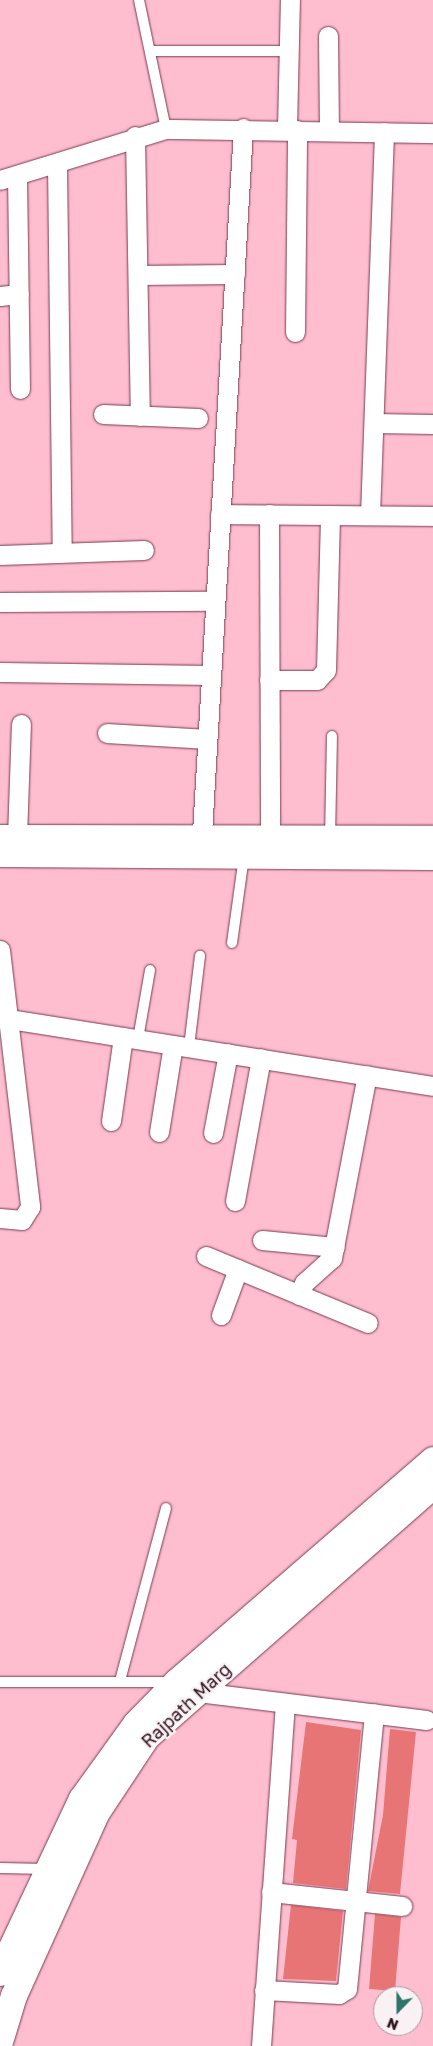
<!DOCTYPE html>
<html>
<head>
<meta charset="utf-8">
<style>
	body { margin:0 }
	#map { position:relative; width:433px; height:2046px; overflow:hidden; background:#febecf; font-family:"Golos Text",sans-serif }
	div>[style] { position:absolute }
	.building>* { inset:0; background:#e87575 }
	.roads { filter:drop-shadow(0 0 1px #7c3a50) drop-shadow(0 0 1px #7c3a50) }
	.service>* { height:10px; margin:-5px; padding:0 5px; transform-origin:5px; border-radius:5px; background:#fff }
	.minor>* { height:19px; margin:-9.5px; padding:0 9.5px; transform-origin:9.5px; border-radius:9.5px; background:#fff }
	.tertiary>* { height:24px; margin:-12px; padding:0 12px; transform-origin:12px; border-radius:12px; background:#fff }
	.secondary>* { height:26px; margin:-13px; padding:0 13px; transform-origin:13px; border-radius:13px; background:#fff }
	span { translate:-50% -50%; white-space:nowrap; text-align:center; line-height:1.15; -webkit-text-stroke:4.5px #f9f1f3; paint-order:stroke }
	.street-label { font-size:18px; color:#31151e }
	.north { position:absolute; left:373px; top:1986px; width:50px; height:50px; box-sizing:border-box; background:#f9f1f3; border:1px solid #a9999e; border-radius:50%; rotate:202deg; font-size:14px; font-weight:700; line-height:20px; text-align:center; color:#31151e }
	.north::after { content:''; display:block; margin:auto; width:18px; height:22px; background:#2e7469; clip-path:polygon(50% 0,100% 100%,50% 72%,0 100%) }
</style>
</head>
<body>
<div id="map">
	<div class="building">
		<i style="clip-path:polygon(306px 1722px,361px 1730px,346px 1889px,293px 1883px,297px 1840px,292px 1839px)"></i>
		<i style="clip-path:polygon(390px 1729px,416px 1732px,400px 1894px,368px 1891px,383px 1815px)"></i>
		<i style="clip-path:polygon(291px 1905px,343px 1911px,336px 1981px,283px 1979px)"></i>
		<i style="clip-path:polygon(375px 1914px,401px 1917px,395px 1991px,369px 1989px)"></i>
	</div>
	<div class="roads">
		<div class="service">
			<i style="left:139px;top:0;width:132px;rotate:78.2deg"></i>
			<i style="left:150px;top:51px;width:139px"></i>
			<i style="left:330px;top:839px;width:103px;rotate:-88.9deg"></i>
			<i style="left:232px;top:943px;width:87px;rotate:-82.1deg"></i>
			<i style="left:138px;top:1039px;width:70px;rotate:-80.1deg"></i>
			<i style="left:189px;top:1047px;width:92px;rotate:-83.1deg"></i>
			<i style="left:120px;top:1681px;width:179px;rotate:-75.1deg"></i>
			<i style="left:0;top:1682px;width:173px"></i>
			<i style="left:0;top:1868px;width:46px;rotate:1.2deg"></i>
		</div>
		<div class="minor">
			<i style="left:328px;top:36px;width:95px;rotate:89.4deg"></i>
			<i style="left:287px;top:129px;width:129px;rotate:-88.7deg"></i>
			<i style="left:135px;top:136px;width:280px;rotate:89deg"></i>
			<i style="left:57px;top:164px;width:387px;rotate:89.3deg"></i>
			<i style="left:17px;top:175px;width:214px;rotate:89.2deg"></i>
			<i style="left:0;top:180px;width:174px;rotate:-17.1deg"></i>
			<i style="left:166px;top:129px;width:267px;rotate:0.9deg"></i>
			<i style="left:138px;top:275px;width:97px;rotate:-0.6deg"></i>
			<i style="left:0;top:296px;width:19px;rotate:-6deg"></i>
			<i style="left:295px;top:332px;width:202px;rotate:-89.4deg"></i>
			<i style="left:103px;top:414px;width:95px;rotate:2.4deg"></i>
			<i style="left:374px;top:423px;width:59px;rotate:1deg"></i>
			<i style="left:220px;top:514px;width:213px;rotate:0.5deg"></i>
			<i style="left:269px;top:514px;width:324px;rotate:89.8deg"></i>
			<i style="left:370px;top:515px;width:383px;rotate:-87.9deg"></i>
			<i style="left:0;top:555px;width:144px;rotate:-2deg"></i>
			<i style="left:0;top:602px;width:215px;rotate:-0.3deg"></i>
			<i style="left:0;top:672px;width:211px;rotate:0.8deg"></i>
			<i style="left:269px;top:680px;width:48px"></i>
			<i style="left:317px;top:680px;width:13px;rotate:-48deg"></i>
			<i style="left:326px;top:670px;width:155px;rotate:-88.5deg"></i>
			<i style="left:107px;top:733px;width:100px;rotate:3.4deg"></i>
			<i style="left:17px;top:837px;width:113px;rotate:-88deg"></i>
			<i style="left:201px;top:850px;width:723px;rotate:-86.67deg"></i>
			<i style="left:0;top:950px;width:259px;rotate:83.3deg"></i>
			<i style="left:30px;top:1207px;width:15px;rotate:122deg"></i>
			<i style="left:22px;top:1220px;width:22px;rotate:-175deg"></i>
			<i style="left:10px;top:1019px;width:428px;rotate:9deg"></i>
			<i style="left:111px;top:1121px;width:85px;rotate:-81.9deg"></i>
			<i style="left:159px;top:1132px;width:88px;rotate:-80.9deg"></i>
			<i style="left:213px;top:1133px;width:81px;rotate:-79.4deg"></i>
			<i style="left:235px;top:1201px;width:145px;rotate:-79.7deg"></i>
			<i style="left:262px;top:1240px;width:73px;rotate:5.5deg"></i>
			<i style="left:206px;top:1256px;width:175px;rotate:22.5deg"></i>
			<i style="left:299px;top:1295px;width:13px;rotate:-67deg"></i>
			<i style="left:304px;top:1283px;width:38px;rotate:-42deg"></i>
			<i style="left:332px;top:1258px;width:186px;rotate:-79.2deg"></i>
			<i style="left:221px;top:1315px;width:49px;rotate:-69.7deg"></i>
			<i style="left:198px;top:1692px;width:230px;rotate:7deg"></i>
			<i style="left:271px;top:1892px;width:132px;rotate:6.1deg"></i>
			<i style="left:264px;top:1990px;width:75px;rotate:3.1deg"></i>
			<i style="left:339px;top:1994px;width:9px;rotate:-32deg"></i>
			<i style="left:347px;top:1989px;width:277px;rotate:-84.4deg"></i>
			<i style="left:261px;top:2046px;width:344px;rotate:-86deg"></i>
		</div>
		<div class="tertiary">
			<i style="left:0;top:837px;width:433px;rotate:0.1deg"></i>
			<i style="left:0;top:855px;width:433px;rotate:0.4deg"></i>
		</div>
		<div class="secondary">
			<i style="left:0;top:1973px;width:192px;rotate:-64.8deg"></i>
			<i style="left:82px;top:1799px;width:92px;rotate:-54.2deg"></i>
			<i style="left:136px;top:1724px;width:59px;rotate:-45.7deg"></i>
			<i style="left:177px;top:1682px;width:339px;rotate:-40.9deg"></i>
			<i style="left:0;top:2042px;width:48px;rotate:-73.1deg"></i>
			<i style="left:14px;top:1996px;width:200px;rotate:-65.7deg"></i>
			<i style="left:96px;top:1814px;width:92px;rotate:-56.5deg"></i>
			<i style="left:147px;top:1737px;width:381px;rotate:-41.3deg"></i>
		</div>
	</div>
	<div class="street-label">
		<span style="left:186px;top:1705px;rotate:-43deg">Rajpath Marg</span>
	</div>
	<div class="north">N</div>
</div>
</body>
</html>
